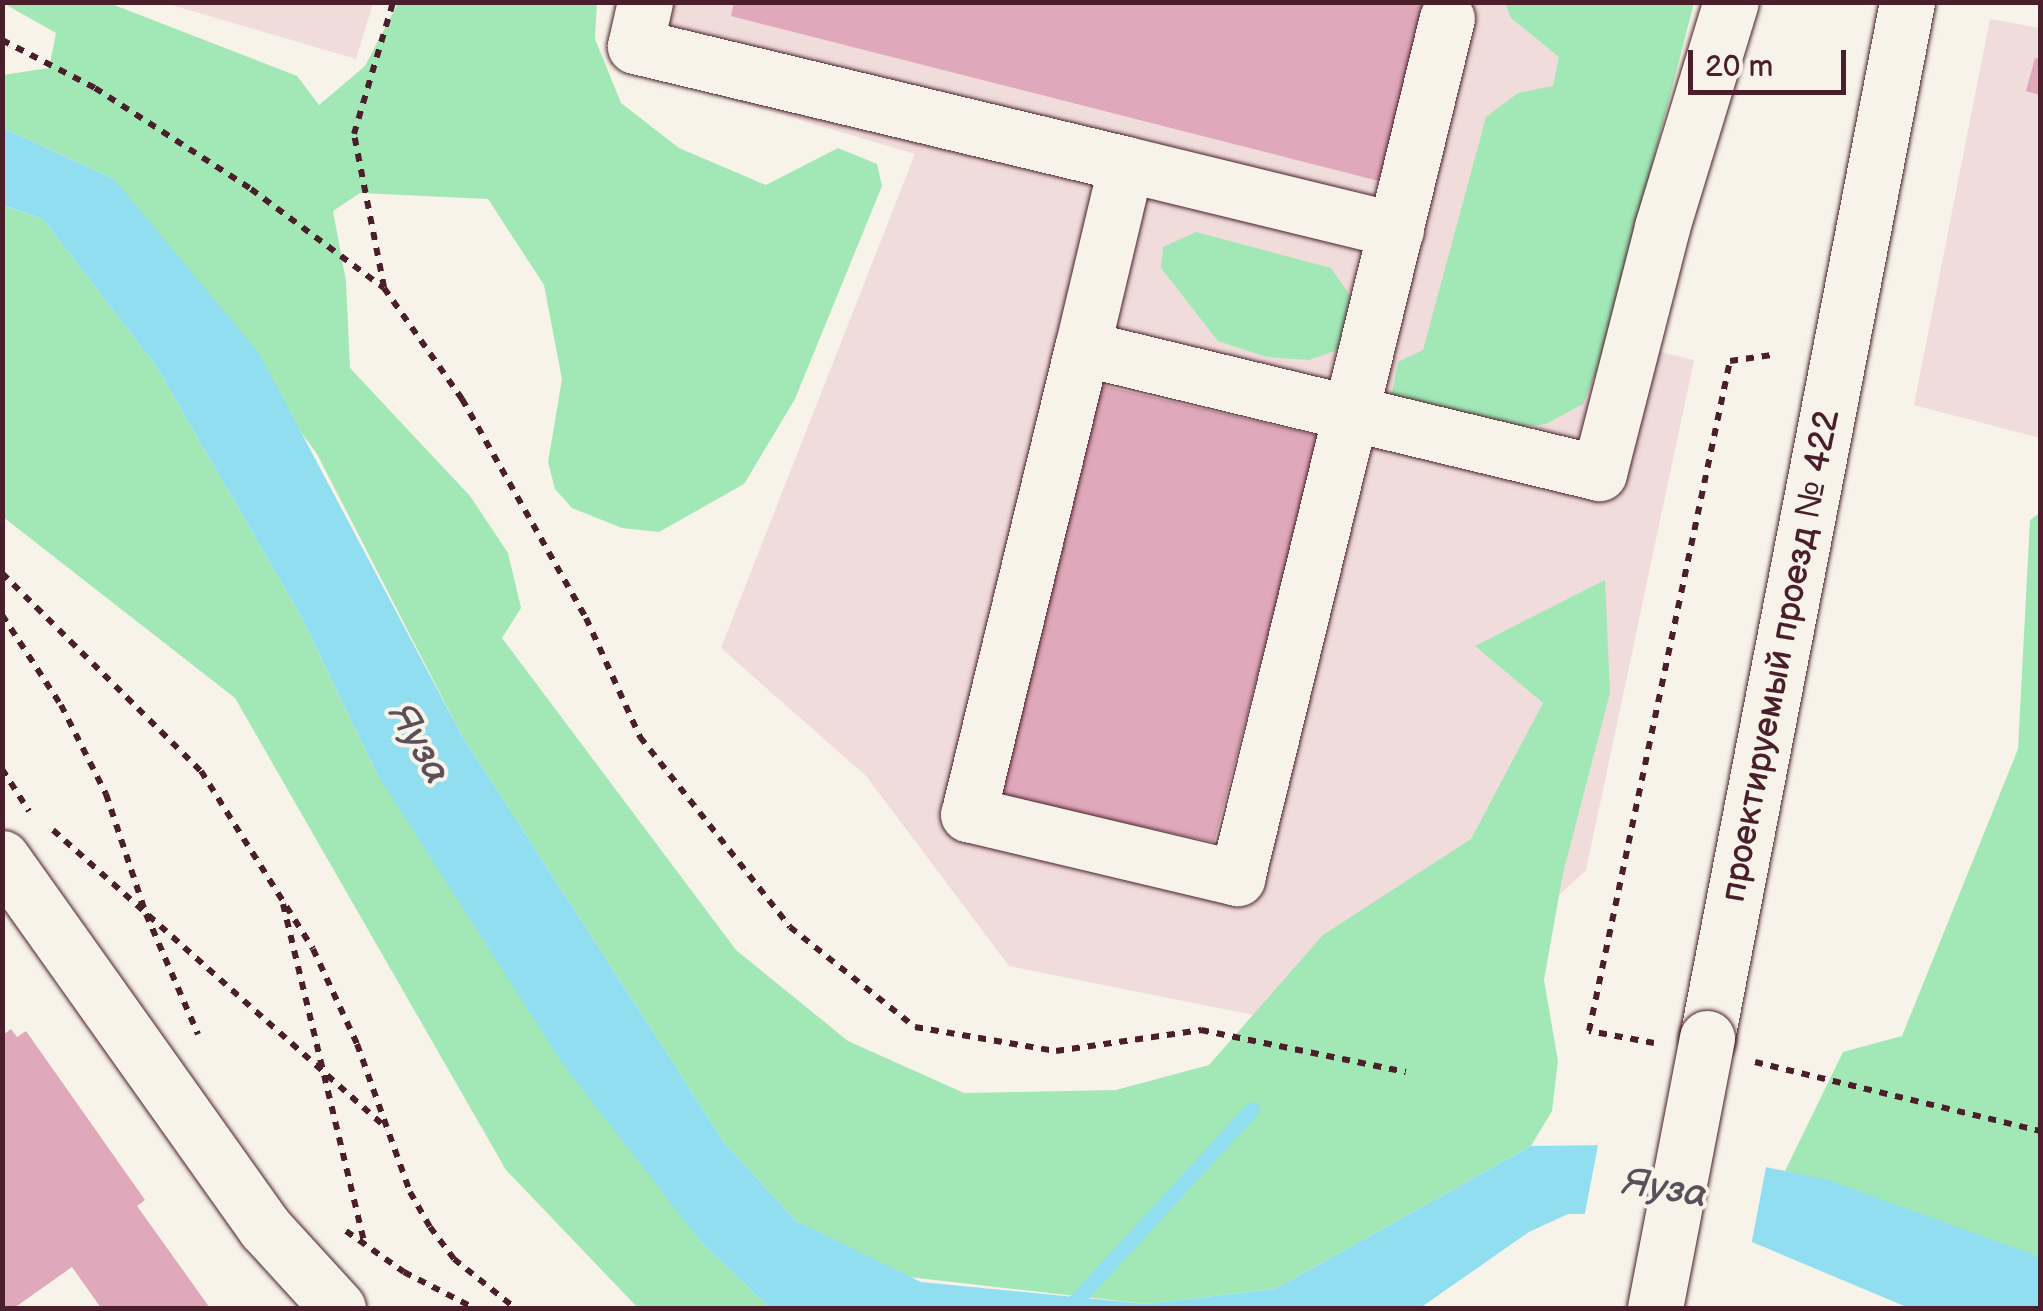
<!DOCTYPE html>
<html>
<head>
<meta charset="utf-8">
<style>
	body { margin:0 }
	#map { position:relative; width:2043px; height:1311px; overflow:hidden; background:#f7f3e8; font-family:"Balsamiq Sans",sans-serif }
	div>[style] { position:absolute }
	.built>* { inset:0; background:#f0dcda }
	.green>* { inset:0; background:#a1e8b6 }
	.water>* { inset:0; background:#90def0 }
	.pier>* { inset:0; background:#f7f3e8 }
	.stream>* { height:15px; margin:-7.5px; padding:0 7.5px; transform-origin:7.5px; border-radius:7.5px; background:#90def0 }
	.building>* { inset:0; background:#dfa8bb }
	.path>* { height:6px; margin-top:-3px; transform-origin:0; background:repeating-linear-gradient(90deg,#4a1f2b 0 8px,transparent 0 16px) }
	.roads { filter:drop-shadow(0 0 2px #4a1f2b) drop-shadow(0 0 2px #4a1f2b) }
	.minor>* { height:55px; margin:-27.5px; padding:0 27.5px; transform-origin:27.5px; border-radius:27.5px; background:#f7f3e8 }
	.bridges { filter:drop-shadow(0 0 2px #4a1f2b) drop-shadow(0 0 2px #4a1f2b) }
	.minor-bridge>* { height:55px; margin:-27.5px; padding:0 27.5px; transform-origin:27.5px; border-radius:27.5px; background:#f7f3e8 }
	span { translate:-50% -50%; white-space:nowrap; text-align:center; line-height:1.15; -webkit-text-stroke:8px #f7f3e8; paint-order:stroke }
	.street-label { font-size:35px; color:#4a1f2b }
	.water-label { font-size:38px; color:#5c4f5c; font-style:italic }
	.frame { position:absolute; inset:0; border:5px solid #4a1f2b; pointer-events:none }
	.scale { position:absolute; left:1688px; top:50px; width:158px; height:45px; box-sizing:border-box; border:5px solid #4a1f2b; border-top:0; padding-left:12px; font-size:30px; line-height:35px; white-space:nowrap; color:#4a1f2b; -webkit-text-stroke:8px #f7f3e8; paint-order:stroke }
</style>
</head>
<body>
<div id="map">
	<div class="built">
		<i style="clip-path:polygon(165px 3px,373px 2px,373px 3px,356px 59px)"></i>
		<i style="clip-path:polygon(624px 3px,1616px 3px,1632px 345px,1694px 360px,1586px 870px,1399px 1044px,1009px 966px,866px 776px,721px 648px,915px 154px,610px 64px)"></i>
		<i style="clip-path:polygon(1990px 19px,2040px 28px,2040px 438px,1914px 405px)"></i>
	</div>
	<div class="green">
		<i style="clip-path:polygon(597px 2px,595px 39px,621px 103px,679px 148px,766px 185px,838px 148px,877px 164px,882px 186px,795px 399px,744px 484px,659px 532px,622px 528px,572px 508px,555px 489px,548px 462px,562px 379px,544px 285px,488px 199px,360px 193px,333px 211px,346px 281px,350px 368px,470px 496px,508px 553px,521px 608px,502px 638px,736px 950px,848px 1041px,964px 1093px,1116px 1090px,1209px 1065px,1323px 935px,1471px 839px,1543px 703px,1475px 646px,1605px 580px,1610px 693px,1563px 873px,1544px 980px,1558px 1061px,1552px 1111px,1531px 1146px,1275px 1289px,1146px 1304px,909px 1277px,795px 1220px,724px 1142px,461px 734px,317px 454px,114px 179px,3px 128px,3px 75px,49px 68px,56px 33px,3px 3px,109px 3px,297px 76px,319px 105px,365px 66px,398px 3px)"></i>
		<i style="clip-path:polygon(1505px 3px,1694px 3px,1602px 357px,1583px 404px,1546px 424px,1514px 428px,1391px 398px,1398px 362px,1423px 350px,1486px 117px,1518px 93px,1553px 86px,1559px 57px,1511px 18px)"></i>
		<i style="clip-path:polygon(2px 205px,43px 219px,156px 366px,301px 616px,377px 774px,701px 1242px,770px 1308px,638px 1308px,506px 1170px,235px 698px,3px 517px)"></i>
		<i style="clip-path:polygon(1196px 232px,1331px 268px,1360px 310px,1340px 349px,1309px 360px,1267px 357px,1218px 341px,1161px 268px,1163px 247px)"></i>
		<i style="clip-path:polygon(2040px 513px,2040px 1257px,1785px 1171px,1843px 1052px,1902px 1036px,2018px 749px,2030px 520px)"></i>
	</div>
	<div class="water">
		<i style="clip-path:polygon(3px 128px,114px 179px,259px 353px,461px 734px,724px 1142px,795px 1220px,921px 1282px,1146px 1304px,1275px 1289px,1531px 1146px,1612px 1145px,1718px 1157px,1828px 1180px,2040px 1257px,2040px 1308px,1909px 1308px,1721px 1229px,1645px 1213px,1568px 1214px,1529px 1232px,1420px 1308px,770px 1308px,701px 1242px,562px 1063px,377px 774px,301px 616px,156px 366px,43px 219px,3px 205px)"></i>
	</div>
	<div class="pier">
		<i style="clip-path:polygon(1599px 1140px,1767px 1162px,1751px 1246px,1645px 1218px,1584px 1218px)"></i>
	</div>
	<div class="stream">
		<i style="left:1069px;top:1308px;width:270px;rotate:-47.4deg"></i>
	</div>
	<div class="building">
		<i style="clip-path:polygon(734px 2px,1425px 2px,1379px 181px,731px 16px)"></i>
		<i style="clip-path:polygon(2035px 58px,2040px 59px,2040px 95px,2026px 91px)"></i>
		<i style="clip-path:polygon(1096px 384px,1320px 436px,1214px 842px,993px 795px)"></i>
		<i style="clip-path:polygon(11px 1029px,17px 1037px,26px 1031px,145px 1200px,137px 1206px,210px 1308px,101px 1308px,72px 1267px,14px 1308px,3px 1308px,3px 1035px)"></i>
	</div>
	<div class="path">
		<i style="left:2px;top:40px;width:105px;rotate:27.3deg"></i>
		<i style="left:95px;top:88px;width:186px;rotate:32.9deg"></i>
		<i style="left:251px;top:189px;width:166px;rotate:36.7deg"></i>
		<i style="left:384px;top:288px;width:136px;rotate:54.9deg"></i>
		<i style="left:462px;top:399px;width:252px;rotate:60.5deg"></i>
		<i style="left:586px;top:618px;width:131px;rotate:65.6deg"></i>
		<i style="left:640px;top:737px;width:242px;rotate:51.7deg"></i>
		<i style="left:790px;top:927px;width:160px;rotate:38.7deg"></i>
		<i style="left:915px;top:1027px;width:143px;rotate:9.7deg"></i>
		<i style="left:1056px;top:1051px;width:147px;rotate:-8.2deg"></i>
		<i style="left:1201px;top:1030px;width:209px;rotate:11.6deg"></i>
		<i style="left:384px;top:287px;width:156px;rotate:-101.1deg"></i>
		<i style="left:354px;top:134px;width:138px;rotate:-73.5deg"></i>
		<i style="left:2px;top:573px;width:281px;rotate:44.9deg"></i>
		<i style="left:201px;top:771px;width:210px;rotate:57.8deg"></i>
		<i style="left:313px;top:949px;width:105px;rotate:65.1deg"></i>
		<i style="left:357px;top:1044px;width:157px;rotate:70.3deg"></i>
		<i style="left:410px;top:1192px;width:40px;rotate:60.3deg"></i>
		<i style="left:430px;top:1227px;width:40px;rotate:53deg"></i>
		<i style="left:454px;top:1259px;width:78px;rotate:38.8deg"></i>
		<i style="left:2px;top:615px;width:108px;rotate:56.8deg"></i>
		<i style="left:61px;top:705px;width:100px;rotate:63.2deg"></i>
		<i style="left:106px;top:794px;width:126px;rotate:71.6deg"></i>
		<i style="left:146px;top:914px;width:131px;rotate:66.6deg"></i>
		<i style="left:2px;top:769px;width:50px;rotate:57.3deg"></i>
		<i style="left:53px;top:830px;width:448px;rotate:41.8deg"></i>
		<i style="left:283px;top:904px;width:348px;rotate:76.5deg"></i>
		<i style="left:1654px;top:1043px;width:66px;rotate:-169.5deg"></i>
		<i style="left:1589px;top:1031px;width:685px;rotate:-78.12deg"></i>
		<i style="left:1730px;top:361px;width:42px;rotate:-8.1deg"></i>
		<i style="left:1755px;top:1062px;width:293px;rotate:13.6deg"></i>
		<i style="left:346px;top:1231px;width:71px;rotate:35.3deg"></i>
		<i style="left:404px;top:1272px;width:79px;rotate:27.2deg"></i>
	</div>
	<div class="roads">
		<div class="minor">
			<i style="left:645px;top:2px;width:45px;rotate:102.8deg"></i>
			<i style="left:635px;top:46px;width:505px;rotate:13.51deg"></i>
			<i style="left:1126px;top:164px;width:189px;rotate:103.4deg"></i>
			<i style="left:1082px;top:348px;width:532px;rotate:13.59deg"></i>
			<i style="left:1599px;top:473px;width:254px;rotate:-75.6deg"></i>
			<i style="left:1662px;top:227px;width:235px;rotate:-73deg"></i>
			<i style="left:1126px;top:164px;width:278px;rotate:13.7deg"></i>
			<i style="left:1082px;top:348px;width:480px;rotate:103.7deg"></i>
			<i style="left:968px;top:814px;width:277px;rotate:13.4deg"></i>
			<i style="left:1237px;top:878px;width:885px;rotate:-76.28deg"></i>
			<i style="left:2px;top:858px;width:454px;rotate:54.6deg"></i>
			<i style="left:265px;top:1228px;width:108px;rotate:47.6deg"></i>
			<i style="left:1707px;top:1038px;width:1055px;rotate:-79.07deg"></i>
		</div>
	</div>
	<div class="bridges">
		<div class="minor-bridge">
			<i style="left:1655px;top:1308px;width:275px;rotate:-79.1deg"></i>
		</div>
	</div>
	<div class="street-label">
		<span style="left:1781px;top:656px;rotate:-79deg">проектируемый проезд № 422</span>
	</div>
	<div class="water-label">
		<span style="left:419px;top:744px;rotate:60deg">Яуза</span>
		<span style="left:1665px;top:1189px;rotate:9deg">Яуза</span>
	</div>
	<div class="frame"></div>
	<div class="scale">20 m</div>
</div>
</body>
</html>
